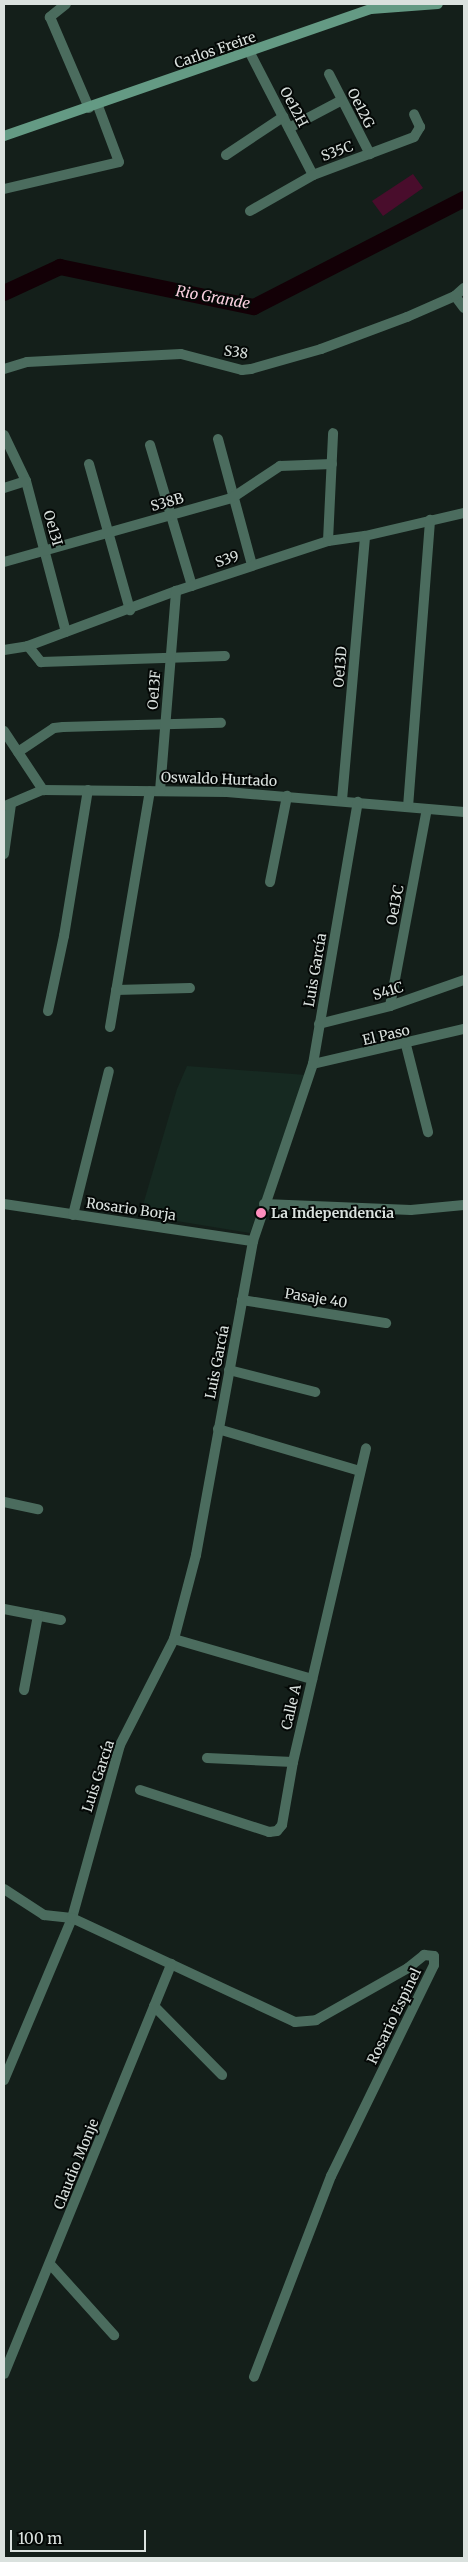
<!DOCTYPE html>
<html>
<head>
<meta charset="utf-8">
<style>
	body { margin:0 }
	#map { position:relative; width:468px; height:2562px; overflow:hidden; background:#141f1a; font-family:Merriweather,serif }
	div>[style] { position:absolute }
	.built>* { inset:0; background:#162921 }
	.green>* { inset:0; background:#490d2c }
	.river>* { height:16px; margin:-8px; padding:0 8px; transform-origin:8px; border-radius:8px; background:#130006 }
	.street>* { height:10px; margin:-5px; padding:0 5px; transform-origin:5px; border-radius:5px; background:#4b6c5e }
	.secondary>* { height:10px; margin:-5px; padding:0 5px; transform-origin:5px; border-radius:5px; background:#649a84 }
	.dots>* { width:14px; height:14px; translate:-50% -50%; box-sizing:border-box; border:2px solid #040806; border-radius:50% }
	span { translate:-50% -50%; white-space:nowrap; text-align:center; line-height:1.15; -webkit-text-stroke:4px #040806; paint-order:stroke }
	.street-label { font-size:14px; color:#dae1de }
	.poi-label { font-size:14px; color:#dae1de; font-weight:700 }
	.left { translate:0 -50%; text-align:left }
	.water-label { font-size:15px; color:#fad0df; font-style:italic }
	.frame { position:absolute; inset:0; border:5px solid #dae1de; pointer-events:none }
	.scale { position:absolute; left:10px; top:2530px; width:136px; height:22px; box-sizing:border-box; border:2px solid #dae1de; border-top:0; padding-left:6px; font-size:15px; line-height:18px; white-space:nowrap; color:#dae1de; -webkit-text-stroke:4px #040806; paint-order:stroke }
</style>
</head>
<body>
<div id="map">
	<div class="built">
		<i style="clip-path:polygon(187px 1066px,306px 1075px,250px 1233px,140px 1215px,177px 1089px)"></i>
	</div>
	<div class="green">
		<i style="clip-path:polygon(413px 174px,423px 188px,383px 216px,372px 201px)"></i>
	</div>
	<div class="river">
		<i style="left:4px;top:293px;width:62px;rotate:-24.9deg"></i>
		<i style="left:60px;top:267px;width:198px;rotate:11.7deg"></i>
		<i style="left:254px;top:307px;width:236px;rotate:-27.2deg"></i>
	</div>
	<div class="street">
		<i style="left:66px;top:4px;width:21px;rotate:141deg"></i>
		<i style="left:50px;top:17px;width:99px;rotate:66.8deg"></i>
		<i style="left:250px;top:53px;width:137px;rotate:62.7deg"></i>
		<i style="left:329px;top:74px;width:90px;rotate:62.9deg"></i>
		<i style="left:289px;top:128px;width:60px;rotate:-27.8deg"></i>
		<i style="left:226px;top:155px;width:69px;rotate:-33.7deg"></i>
		<i style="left:4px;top:189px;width:118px;rotate:-13.2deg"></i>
		<i style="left:119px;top:162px;width:60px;rotate:-110.6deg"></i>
		<i style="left:250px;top:211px;width:73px;rotate:-29.7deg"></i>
		<i style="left:313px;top:175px;width:108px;rotate:-20.6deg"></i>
		<i style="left:414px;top:137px;width:12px;rotate:-59deg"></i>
		<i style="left:420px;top:127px;width:14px;rotate:-115deg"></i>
		<i style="left:455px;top:296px;width:15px;rotate:53deg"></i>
		<i style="left:4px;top:369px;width:24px;rotate:-17deg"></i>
		<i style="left:27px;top:362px;width:154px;rotate:-3deg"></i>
		<i style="left:181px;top:354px;width:63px;rotate:14.7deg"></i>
		<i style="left:242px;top:370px;width:9px;rotate:-6deg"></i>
		<i style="left:251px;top:369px;width:73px;rotate:-15.9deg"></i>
		<i style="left:321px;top:349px;width:92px;rotate:-20.4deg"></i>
		<i style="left:407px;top:317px;width:52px;rotate:-23.6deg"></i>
		<i style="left:455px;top:296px;width:12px;rotate:-42deg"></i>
		<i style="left:4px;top:435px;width:51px;rotate:64.4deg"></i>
		<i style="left:26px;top:481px;width:156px;rotate:75.2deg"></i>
		<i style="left:218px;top:439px;width:131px;rotate:74.9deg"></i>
		<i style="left:150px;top:445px;width:147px;rotate:73.4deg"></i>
		<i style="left:89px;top:464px;width:152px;rotate:74.3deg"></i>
		<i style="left:4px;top:488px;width:23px;rotate:-18deg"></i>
		<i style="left:328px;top:541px;width:108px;rotate:-87.3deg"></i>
		<i style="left:4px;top:562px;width:237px;rotate:-15.7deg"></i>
		<i style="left:232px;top:498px;width:58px;rotate:-33.7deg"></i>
		<i style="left:280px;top:466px;width:52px;rotate:-2.2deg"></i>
		<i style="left:28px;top:646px;width:21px;rotate:51deg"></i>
		<i style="left:41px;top:662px;width:184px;rotate:-1.9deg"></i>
		<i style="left:4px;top:650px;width:24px;rotate:-9deg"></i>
		<i style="left:28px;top:646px;width:158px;rotate:-20.4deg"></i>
		<i style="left:176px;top:591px;width:160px;rotate:-18.2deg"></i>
		<i style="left:328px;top:541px;width:37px;rotate:-8deg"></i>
		<i style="left:365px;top:536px;width:102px;rotate:-13.1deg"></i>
		<i style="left:4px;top:731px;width:71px;rotate:56.5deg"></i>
		<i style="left:43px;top:790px;width:184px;rotate:0.6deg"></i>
		<i style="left:227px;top:792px;width:238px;rotate:4.8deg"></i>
		<i style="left:18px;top:752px;width:43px;rotate:-33.7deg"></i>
		<i style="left:54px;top:728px;width:9px;rotate:-6deg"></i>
		<i style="left:63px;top:727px;width:158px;rotate:-1.5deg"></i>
		<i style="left:160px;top:791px;width:201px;rotate:-85.4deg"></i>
		<i style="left:342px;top:800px;width:265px;rotate:-85deg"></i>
		<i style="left:7px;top:805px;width:39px;rotate:-23deg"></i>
		<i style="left:408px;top:807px;width:288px;rotate:-85.6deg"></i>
		<i style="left:4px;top:854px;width:50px;rotate:-82deg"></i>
		<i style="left:270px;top:882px;width:88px;rotate:-78.8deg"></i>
		<i style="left:116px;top:990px;width:74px;rotate:-1.5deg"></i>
		<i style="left:390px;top:1006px;width:200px;rotate:-79.4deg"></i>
		<i style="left:48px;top:1011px;width:77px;rotate:-78deg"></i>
		<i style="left:64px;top:936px;width:148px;rotate:-80.7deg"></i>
		<i style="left:319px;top:1024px;width:73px;rotate:-14.2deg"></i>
		<i style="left:390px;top:1006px;width:78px;rotate:-19.4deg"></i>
		<i style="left:110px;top:1027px;width:239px;rotate:-80.4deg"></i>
		<i style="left:406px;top:1045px;width:90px;rotate:75.8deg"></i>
		<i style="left:313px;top:1064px;width:155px;rotate:-13.1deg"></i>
		<i style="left:4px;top:1204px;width:252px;rotate:8.5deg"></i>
		<i style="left:264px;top:1204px;width:147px;rotate:2.3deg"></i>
		<i style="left:411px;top:1210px;width:53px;rotate:-5.4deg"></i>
		<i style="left:73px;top:1215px;width:148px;rotate:-76deg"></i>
		<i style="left:242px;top:1300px;width:146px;rotate:9.1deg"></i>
		<i style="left:229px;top:1370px;width:89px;rotate:14.3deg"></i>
		<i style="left:218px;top:1429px;width:148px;rotate:16.5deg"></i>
		<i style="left:4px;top:1502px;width:35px;rotate:12deg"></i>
		<i style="left:4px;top:1609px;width:58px;rotate:10.9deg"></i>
		<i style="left:174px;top:1639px;width:144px;rotate:16.2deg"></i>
		<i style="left:24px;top:1690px;width:76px;rotate:-79.4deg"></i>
		<i style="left:207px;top:1758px;width:86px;rotate:2.7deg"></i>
		<i style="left:140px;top:1790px;width:136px;rotate:18deg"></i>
		<i style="left:269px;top:1832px;width:8px;rotate:-7deg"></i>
		<i style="left:277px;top:1831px;width:8px;rotate:-50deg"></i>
		<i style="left:282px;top:1825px;width:64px;rotate:-80.1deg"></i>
		<i style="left:293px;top:1762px;width:322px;rotate:-76.9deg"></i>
		<i style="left:4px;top:1889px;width:48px;rotate:33deg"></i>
		<i style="left:44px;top:1915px;width:28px;rotate:6deg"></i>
		<i style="left:72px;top:1918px;width:180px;rotate:-74.5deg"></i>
		<i style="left:120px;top:1745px;width:119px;rotate:-63deg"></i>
		<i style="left:174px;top:1639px;width:87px;rotate:-75.3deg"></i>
		<i style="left:196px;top:1555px;width:319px;rotate:-79.7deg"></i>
		<i style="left:253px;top:1241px;width:187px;rotate:-71.3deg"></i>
		<i style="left:313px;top:1064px;width:266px;rotate:-80.3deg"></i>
		<i style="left:154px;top:2006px;width:97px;rotate:45.4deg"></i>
		<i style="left:4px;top:2080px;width:176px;rotate:-67.2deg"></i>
		<i style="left:72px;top:1918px;width:246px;rotate:25deg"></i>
		<i style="left:295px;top:2022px;width:21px;rotate:-5deg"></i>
		<i style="left:316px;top:2020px;width:106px;rotate:-29.5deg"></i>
		<i style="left:408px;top:1968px;width:21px;rotate:-39deg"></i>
		<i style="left:424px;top:1955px;width:10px;rotate:6deg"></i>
		<i style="left:434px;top:1956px;width:9px;rotate:90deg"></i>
		<i style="left:434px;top:1965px;width:235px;rotate:116deg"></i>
		<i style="left:331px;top:2176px;width:215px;rotate:111deg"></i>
		<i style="left:50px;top:2264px;width:96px;rotate:48deg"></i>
		<i style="left:4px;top:2374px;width:443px;rotate:-67.8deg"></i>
	</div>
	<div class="secondary">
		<i style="left:4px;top:136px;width:388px;rotate:-19.1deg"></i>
		<i style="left:371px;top:9px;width:67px;rotate:-4.3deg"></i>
	</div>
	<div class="dots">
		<i style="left:261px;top:1213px;background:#fe8ebd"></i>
	</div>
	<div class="street-label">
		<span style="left:215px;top:50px;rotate:-19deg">Carlos Freire</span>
		<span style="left:294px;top:107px;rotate:62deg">Oe12H</span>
		<span style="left:361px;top:108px;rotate:63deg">Oe12G</span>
		<span style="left:337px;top:151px;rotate:-20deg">S35C</span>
		<span style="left:236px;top:352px;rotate:8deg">S38</span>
		<span style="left:167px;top:502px;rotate:-16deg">S38B</span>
		<span style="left:53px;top:528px;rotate:74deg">Oe13I</span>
		<span style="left:227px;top:559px;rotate:-19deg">S39</span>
		<span style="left:340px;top:667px;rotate:-85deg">Oe13D</span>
		<span style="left:154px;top:690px;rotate:-86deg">Oe13F</span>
		<span style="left:219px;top:779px;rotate:2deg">Oswaldo Hurtado</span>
		<span style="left:395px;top:905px;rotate:-79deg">Oe13C</span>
		<span style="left:315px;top:970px;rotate:-80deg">Luis García</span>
		<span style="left:388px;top:991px;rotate:-17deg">S41C</span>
		<span style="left:386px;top:1035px;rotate:-13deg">El Paso</span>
		<span style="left:131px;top:1209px;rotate:8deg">Rosario Borja</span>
		<span style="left:316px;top:1298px;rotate:9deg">Pasaje 40</span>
		<span style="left:217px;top:1362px;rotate:-79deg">Luis García</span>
		<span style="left:291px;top:1707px;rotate:-77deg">Calle A</span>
		<span style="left:98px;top:1776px;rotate:-72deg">Luis García</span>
		<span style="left:394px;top:2016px;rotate:-64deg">Rosario Espinel</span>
		<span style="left:76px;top:2164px;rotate:-68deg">Claudio Monje</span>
	</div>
	<div class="poi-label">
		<span class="left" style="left:271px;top:1213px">La Independencia</span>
	</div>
	<div class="water-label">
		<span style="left:213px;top:297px;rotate:10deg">Rio Grande</span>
	</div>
	<div class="frame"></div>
	<div class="scale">100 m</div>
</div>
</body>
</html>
